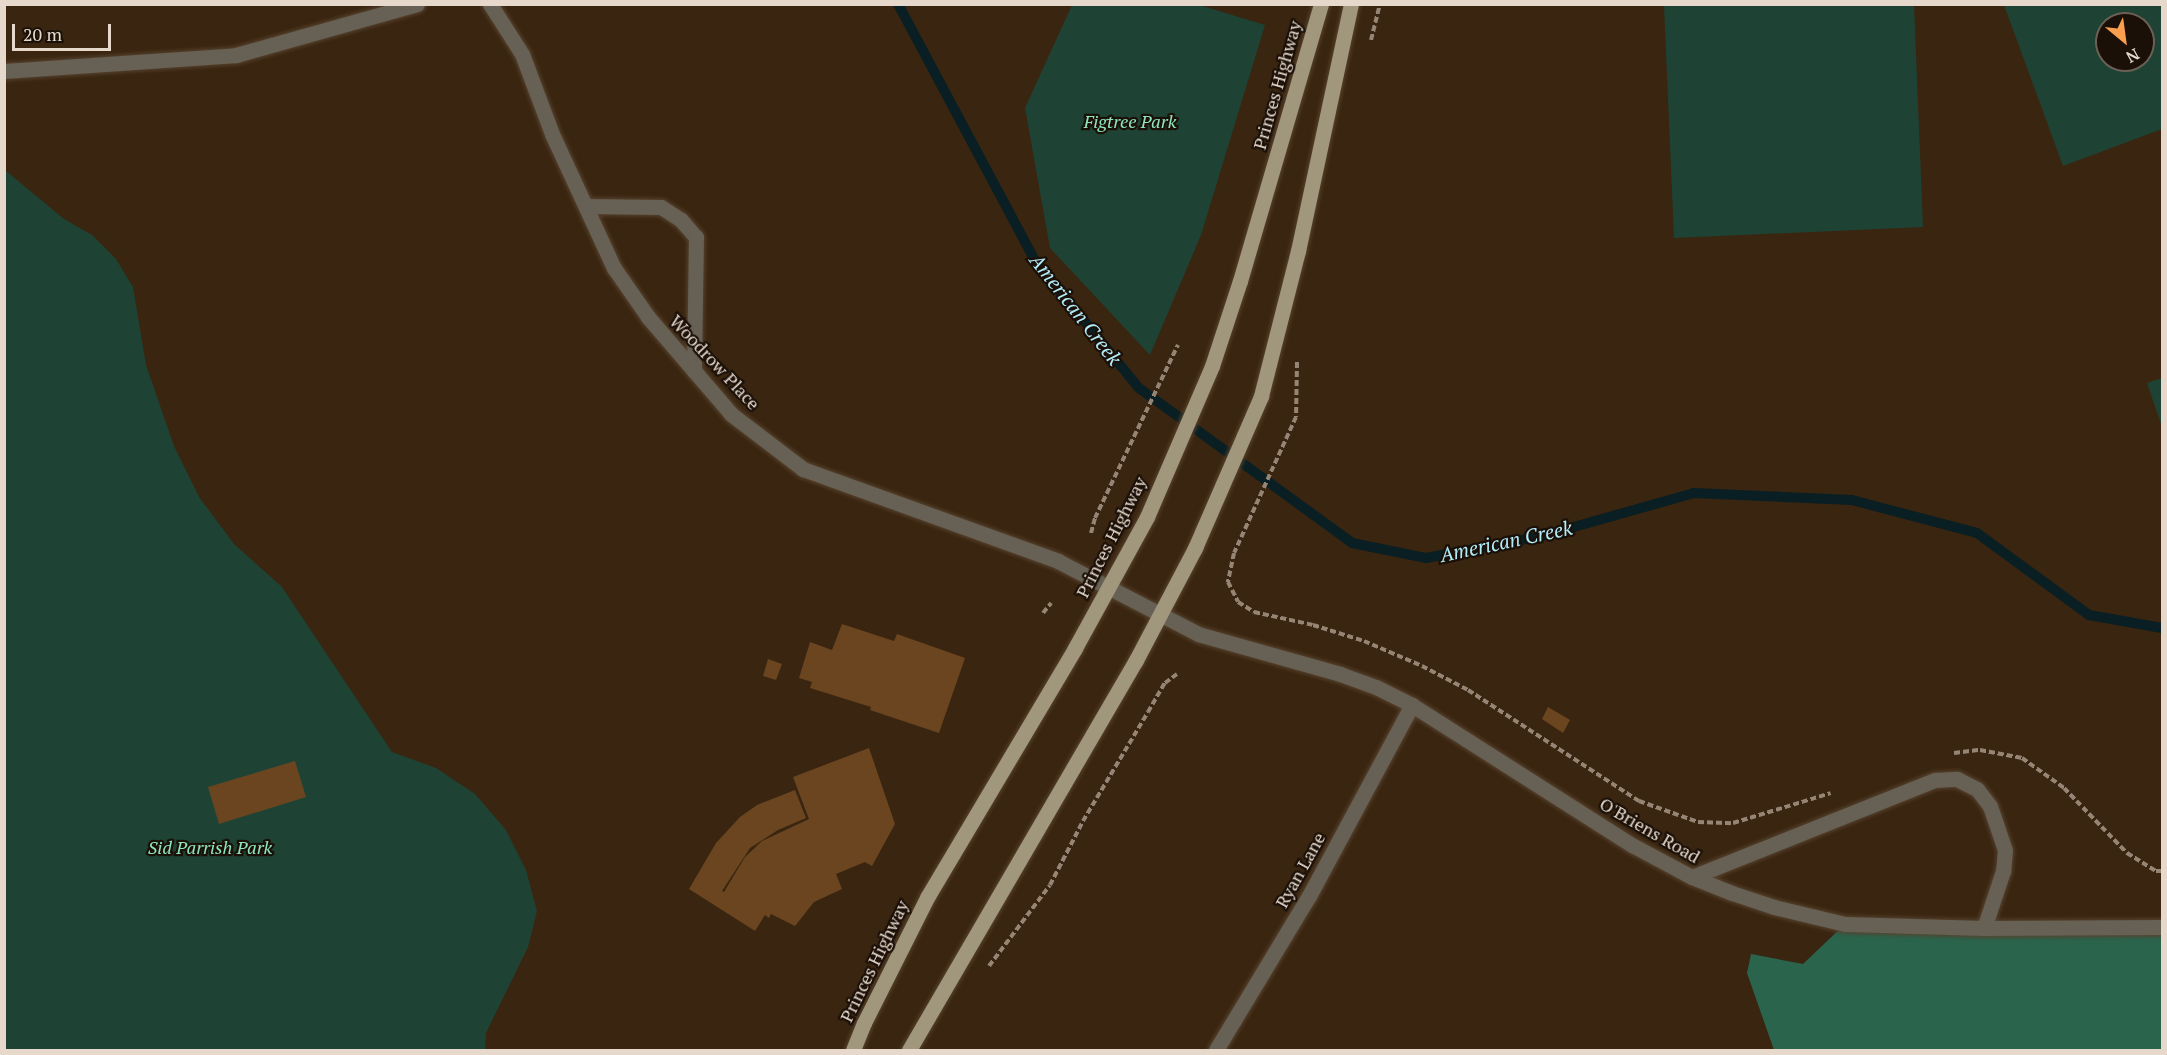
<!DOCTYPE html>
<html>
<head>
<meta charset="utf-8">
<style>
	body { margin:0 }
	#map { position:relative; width:2167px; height:1055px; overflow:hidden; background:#3a2510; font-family:"PT Serif",serif }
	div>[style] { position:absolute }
	.green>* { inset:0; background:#1e4334 }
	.forest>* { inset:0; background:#2a644c }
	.stream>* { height:10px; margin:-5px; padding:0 5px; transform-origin:5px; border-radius:5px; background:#091f23 }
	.building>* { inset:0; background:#6a4520 }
	.path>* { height:4px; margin-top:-2px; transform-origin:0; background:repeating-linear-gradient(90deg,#968574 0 6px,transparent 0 9px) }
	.roads { filter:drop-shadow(0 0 2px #56422e) drop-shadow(0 0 2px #56422e) }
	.minor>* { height:15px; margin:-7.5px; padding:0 7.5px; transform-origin:7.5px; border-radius:7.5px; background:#666154 }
	.major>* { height:15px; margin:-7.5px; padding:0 7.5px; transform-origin:7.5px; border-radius:7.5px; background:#a1977d }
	span { translate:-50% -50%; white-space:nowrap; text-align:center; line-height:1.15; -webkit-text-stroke:4.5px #1a1008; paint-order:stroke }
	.street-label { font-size:18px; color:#e6d8cb }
	.park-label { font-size:18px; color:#8ee6be; font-style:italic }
	.water-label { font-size:20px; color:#b3edfa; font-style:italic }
	.frame { position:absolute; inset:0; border:6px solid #e6d8cb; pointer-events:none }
	.north { position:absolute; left:2095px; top:12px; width:60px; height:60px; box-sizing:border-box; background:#1a1008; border:2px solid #6c6056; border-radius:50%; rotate:151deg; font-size:16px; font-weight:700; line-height:24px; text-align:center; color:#e6d8cb }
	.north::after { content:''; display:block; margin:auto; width:21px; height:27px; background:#fa9f4e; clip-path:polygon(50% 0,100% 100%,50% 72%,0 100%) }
	.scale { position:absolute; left:12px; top:24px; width:99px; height:27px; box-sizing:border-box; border:3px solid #e6d8cb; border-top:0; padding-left:8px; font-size:18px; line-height:21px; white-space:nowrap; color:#e6d8cb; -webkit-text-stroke:4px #1a1008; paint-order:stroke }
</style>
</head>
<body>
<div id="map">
	<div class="green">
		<i style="clip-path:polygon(1072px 5px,1199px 5px,1265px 25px,1201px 235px,1150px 355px,1050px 248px,1025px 108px)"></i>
		<i style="clip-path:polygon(1664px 5px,1914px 5px,1923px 227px,1674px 238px)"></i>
		<i style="clip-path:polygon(evenodd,2004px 5px,2162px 5px,2162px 129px,2063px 166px,2004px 5px,2107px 24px,2143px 24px,2143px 60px,2107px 60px,2107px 24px)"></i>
		<i style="clip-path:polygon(5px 170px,64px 219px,92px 235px,116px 259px,133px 287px,146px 365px,174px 446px,199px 497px,234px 544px,282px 587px,392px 752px,436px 768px,475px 794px,506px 830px,526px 870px,537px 911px,528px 947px,486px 1033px,485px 1050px,5px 1050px)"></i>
		<i style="clip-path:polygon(2162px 378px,2162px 427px,2147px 383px)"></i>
	</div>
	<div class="forest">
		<i style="clip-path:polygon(1845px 924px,2162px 927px,2162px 1050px,1774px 1050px,1747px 973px,1751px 954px,1803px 964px)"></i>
	</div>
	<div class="stream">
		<i style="left:898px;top:4px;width:289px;rotate:61.9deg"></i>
		<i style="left:1034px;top:259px;width:166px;rotate:50.9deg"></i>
		<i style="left:1139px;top:388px;width:263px;rotate:36deg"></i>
		<i style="left:1352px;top:543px;width:76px;rotate:11.5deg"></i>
		<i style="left:1426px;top:558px;width:118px;rotate:-10.7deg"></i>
		<i style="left:1542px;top:536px;width:158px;rotate:-15.8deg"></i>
		<i style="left:1694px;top:493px;width:158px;rotate:2.5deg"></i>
		<i style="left:1852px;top:500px;width:129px;rotate:14.8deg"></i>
		<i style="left:1977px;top:533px;width:139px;rotate:36.2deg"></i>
		<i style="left:2089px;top:615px;width:74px;rotate:10.1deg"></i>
	</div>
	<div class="building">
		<i style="clip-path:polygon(842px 624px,894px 641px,897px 634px,965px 658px,939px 733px,870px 710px,871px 707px,810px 688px,812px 682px,799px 678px,810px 642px,832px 650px)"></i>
		<i style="clip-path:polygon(768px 659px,782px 664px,776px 680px,763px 676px)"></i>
		<i style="clip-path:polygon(1548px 707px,1570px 720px,1563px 733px,1542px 719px)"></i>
		<i style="clip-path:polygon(869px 748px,895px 824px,872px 866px,865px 862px,836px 874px,842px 889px,814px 902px,795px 926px,771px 914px,769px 918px,765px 915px,755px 931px,689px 889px,716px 843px,740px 817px,757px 805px,795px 790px,806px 818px,778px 830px,750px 848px,722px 891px,724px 892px,745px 857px,762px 841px,809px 819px,793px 777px)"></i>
		<i style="clip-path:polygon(295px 761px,306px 797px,219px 824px,208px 787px)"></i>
	</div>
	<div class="path">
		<i style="left:1371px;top:40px;width:37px;rotate:-76deg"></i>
		<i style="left:1297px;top:362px;width:55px;rotate:91deg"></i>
		<i style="left:1296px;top:417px;width:149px;rotate:114.5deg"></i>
		<i style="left:1234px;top:553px;width:30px;rotate:102deg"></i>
		<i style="left:1228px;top:582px;width:22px;rotate:63deg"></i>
		<i style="left:1238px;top:602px;width:19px;rotate:32deg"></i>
		<i style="left:1254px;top:612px;width:60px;rotate:12.4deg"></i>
		<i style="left:1313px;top:625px;width:53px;rotate:17.4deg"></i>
		<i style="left:1364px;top:641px;width:63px;rotate:23.3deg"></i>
		<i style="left:1422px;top:666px;width:52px;rotate:27.6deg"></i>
		<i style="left:1468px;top:690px;width:204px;rotate:33deg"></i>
		<i style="left:1639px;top:801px;width:63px;rotate:19.6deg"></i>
		<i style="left:1698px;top:822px;width:35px;rotate:2deg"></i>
		<i style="left:1733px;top:823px;width:102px;rotate:-17deg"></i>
		<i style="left:1091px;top:533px;width:16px;rotate:-75deg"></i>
		<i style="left:1095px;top:518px;width:192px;rotate:-64.4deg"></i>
		<i style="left:1043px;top:613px;width:13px;rotate:-51deg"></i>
		<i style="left:1954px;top:753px;width:26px;rotate:-7deg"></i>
		<i style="left:1980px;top:750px;width:43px;rotate:10.8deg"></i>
		<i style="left:2022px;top:758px;width:52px;rotate:35.5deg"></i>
		<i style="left:2064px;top:788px;width:91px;rotate:45.9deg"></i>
		<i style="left:2127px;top:853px;width:34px;rotate:32deg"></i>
		<i style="left:2156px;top:871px;width:6px"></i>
		<i style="left:989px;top:966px;width:101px;rotate:-53deg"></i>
		<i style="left:1050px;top:885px;width:72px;rotate:-62.7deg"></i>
		<i style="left:1083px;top:821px;width:127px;rotate:-59.2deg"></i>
		<i style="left:1148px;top:712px;width:34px;rotate:-60deg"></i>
		<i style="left:1165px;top:683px;width:15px;rotate:-37deg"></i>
	</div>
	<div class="roads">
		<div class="minor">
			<i style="left:490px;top:4px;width:59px;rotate:57.4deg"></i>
			<i style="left:522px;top:54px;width:85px;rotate:69.4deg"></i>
			<i style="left:552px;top:134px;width:148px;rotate:65.2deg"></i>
			<i style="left:614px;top:268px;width:60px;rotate:55.2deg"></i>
			<i style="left:648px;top:317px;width:128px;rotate:49.4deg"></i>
			<i style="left:731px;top:414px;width:91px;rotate:37.4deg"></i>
			<i style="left:803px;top:469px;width:271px;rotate:19.8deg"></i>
			<i style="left:1058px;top:561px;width:158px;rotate:27.5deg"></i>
			<i style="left:1198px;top:634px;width:148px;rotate:15.7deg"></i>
			<i style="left:1340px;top:674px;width:38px;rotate:20deg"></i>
			<i style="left:1376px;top:687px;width:40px;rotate:26.6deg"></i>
			<i style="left:1412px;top:705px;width:261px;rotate:32.5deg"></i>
			<i style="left:1632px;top:845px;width:68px;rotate:28.1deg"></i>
			<i style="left:1692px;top:877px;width:43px;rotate:21.8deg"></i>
			<i style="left:1732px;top:893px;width:44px;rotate:18.4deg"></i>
			<i style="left:1774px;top:907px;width:73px;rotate:13.5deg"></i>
			<i style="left:1845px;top:924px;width:139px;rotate:1.6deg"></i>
			<i style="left:1984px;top:928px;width:178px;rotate:-0.3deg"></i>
			<i style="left:4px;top:71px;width:233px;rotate:-3.9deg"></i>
			<i style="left:236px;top:55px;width:188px;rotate:-15.7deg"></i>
			<i style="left:586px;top:206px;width:75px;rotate:0.8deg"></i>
			<i style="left:661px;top:207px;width:24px;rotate:33deg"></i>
			<i style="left:681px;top:220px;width:23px;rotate:49deg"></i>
			<i style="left:696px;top:237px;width:134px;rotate:90.9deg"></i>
			<i style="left:1692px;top:877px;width:262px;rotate:-21.8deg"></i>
			<i style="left:1935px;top:780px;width:22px;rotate:-3deg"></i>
			<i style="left:1957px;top:779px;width:22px;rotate:27deg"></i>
			<i style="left:1977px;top:789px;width:21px;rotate:53deg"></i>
			<i style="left:1990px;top:806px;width:46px;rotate:71.2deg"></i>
			<i style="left:2005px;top:850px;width:21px;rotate:95deg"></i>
			<i style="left:2003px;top:871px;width:60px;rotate:108.4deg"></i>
			<i style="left:1216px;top:1050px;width:180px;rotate:-58.9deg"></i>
			<i style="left:1309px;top:896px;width:217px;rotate:-61.7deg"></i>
		</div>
		<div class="major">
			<i style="left:853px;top:1050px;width:29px;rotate:-68deg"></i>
			<i style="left:864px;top:1023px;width:142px;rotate:-63.3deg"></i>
			<i style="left:928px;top:896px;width:288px;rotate:-59.3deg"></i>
			<i style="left:1075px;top:648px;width:149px;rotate:-61.2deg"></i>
			<i style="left:1147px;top:517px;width:164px;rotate:-66.7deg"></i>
			<i style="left:1212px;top:366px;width:89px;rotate:-71.8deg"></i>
			<i style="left:1240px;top:281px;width:289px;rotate:-73.7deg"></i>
			<i style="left:909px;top:1050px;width:451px;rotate:-59.8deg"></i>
			<i style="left:1136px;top:660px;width:127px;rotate:-62.2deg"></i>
			<i style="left:1195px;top:548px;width:166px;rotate:-66.5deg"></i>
			<i style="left:1261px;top:396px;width:150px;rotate:-75.7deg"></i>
			<i style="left:1298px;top:251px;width:253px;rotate:-77.9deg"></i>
		</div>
	</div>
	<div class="street-label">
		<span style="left:1277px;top:85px;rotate:-74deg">Princes Highway</span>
		<span style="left:715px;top:362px;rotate:47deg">Woodrow Place</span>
		<span style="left:1111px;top:537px;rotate:-63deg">Princes Highway</span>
		<span style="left:1650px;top:830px;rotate:30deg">O'Briens Road</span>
		<span style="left:1300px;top:870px;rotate:-61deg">Ryan Lane</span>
		<span style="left:874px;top:961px;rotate:-64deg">Princes Highway</span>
	</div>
	<div class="park-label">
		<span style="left:1130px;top:121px">Figtree Park</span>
		<span style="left:210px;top:847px">Sid Parrish Park</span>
	</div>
	<div class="water-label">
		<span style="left:1076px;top:309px;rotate:52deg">American Creek</span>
		<span style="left:1506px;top:541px;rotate:-12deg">American Creek</span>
	</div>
	<div class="frame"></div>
	<div class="north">N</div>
	<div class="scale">20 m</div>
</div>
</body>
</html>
